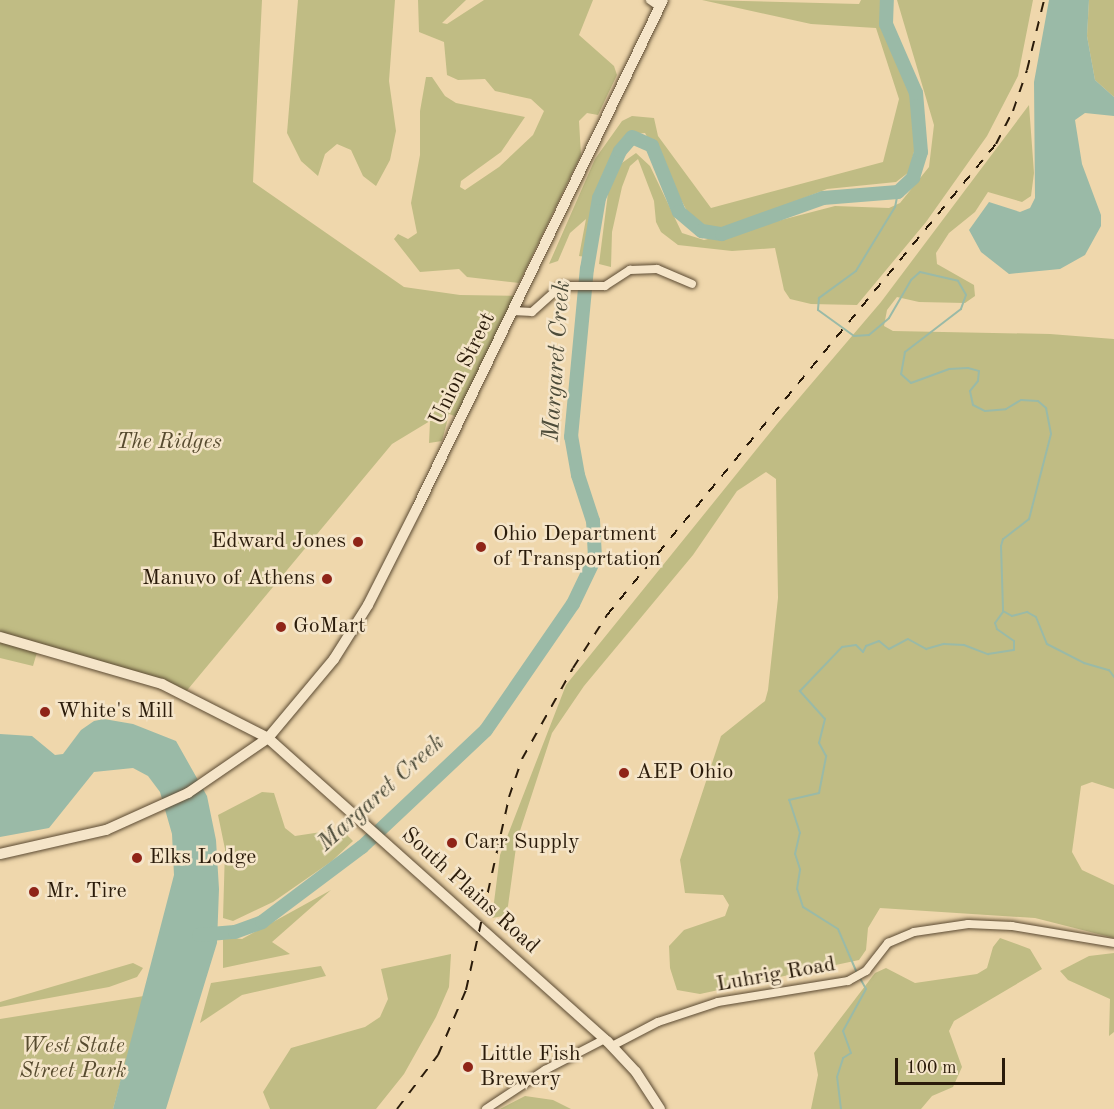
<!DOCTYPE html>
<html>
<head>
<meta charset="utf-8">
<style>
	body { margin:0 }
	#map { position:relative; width:1114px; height:1109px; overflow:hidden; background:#efd7ac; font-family:"Old Standard TT",serif }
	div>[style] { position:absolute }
	.green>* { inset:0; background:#c0bc84 }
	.water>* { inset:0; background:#9abaa7 }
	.stream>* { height:2px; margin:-1px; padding:0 1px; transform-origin:1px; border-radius:1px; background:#9abaa7 }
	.river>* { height:14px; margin:-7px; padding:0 7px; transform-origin:7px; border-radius:7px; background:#9abaa7 }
	.roads { filter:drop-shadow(0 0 2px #5b4a32) drop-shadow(0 0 2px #5b4a32) }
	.minor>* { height:8px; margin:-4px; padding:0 4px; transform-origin:4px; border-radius:4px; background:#f5e5c9 }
	.secondary>* { height:10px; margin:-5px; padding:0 5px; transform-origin:5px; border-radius:5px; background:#f5e5c9 }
	.rail>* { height:2px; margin-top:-1px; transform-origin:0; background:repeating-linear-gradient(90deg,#2a1b0a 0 10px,transparent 0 20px) }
	.dots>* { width:16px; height:16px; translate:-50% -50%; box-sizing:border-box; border:3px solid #f5e5c9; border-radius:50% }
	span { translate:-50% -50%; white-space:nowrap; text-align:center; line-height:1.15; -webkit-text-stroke:5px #f5e5c9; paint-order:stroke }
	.street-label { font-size:22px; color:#2a1b0a }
	.park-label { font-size:22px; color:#574b2f; font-style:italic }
	.poi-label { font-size:22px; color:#2a1b0a }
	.left { translate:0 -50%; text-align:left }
	.right { translate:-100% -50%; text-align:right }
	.water-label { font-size:24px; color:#4c4b39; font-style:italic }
	.scale { position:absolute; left:895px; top:1058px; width:110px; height:27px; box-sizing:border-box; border:3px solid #2a1b0a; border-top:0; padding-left:8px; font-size:18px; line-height:21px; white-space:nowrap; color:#2a1b0a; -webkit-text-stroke:4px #f5e5c9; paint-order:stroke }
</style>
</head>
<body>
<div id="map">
	<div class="green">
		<i style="clip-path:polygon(0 0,262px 0,253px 182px,404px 287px,460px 295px,520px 296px,460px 418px,449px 414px,442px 441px,429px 443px,430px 421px,392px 444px,184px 694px,38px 649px,33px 666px,0 658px)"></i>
		<i style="clip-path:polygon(298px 0,395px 0,389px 81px,396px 131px,390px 160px,376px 186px,363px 176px,351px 150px,337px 144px,325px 154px,318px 176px,301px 161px,287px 133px)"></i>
		<i style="clip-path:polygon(418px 0,466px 0,442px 23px,447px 24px,484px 0,593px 0,579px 35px,614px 66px,617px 75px,598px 115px,587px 113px,579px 121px,581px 155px,519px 283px,467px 277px,459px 269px,420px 272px,394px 239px,398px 234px,408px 239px,417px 233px,411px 203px,420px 155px,420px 111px,426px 77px,432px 77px,445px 96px,456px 103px,525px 117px,501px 152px,461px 181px,460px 187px,465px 190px,499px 167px,533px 135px,544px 111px,531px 99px,495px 91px,485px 79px,458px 80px,447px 75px,444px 42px,419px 32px)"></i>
		<i style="clip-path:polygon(702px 0,859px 4px,861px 0,885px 0,885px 26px,911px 84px,917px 139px,909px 172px,896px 182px,827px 189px,727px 228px,716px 228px,699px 223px,687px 211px,645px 133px,633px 134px,623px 139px,603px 173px,586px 257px,579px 256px,586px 219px,570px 233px,558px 261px,549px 264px,595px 159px,622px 121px,632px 116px,654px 118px,658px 136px,711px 208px,883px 162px,899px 99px,876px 28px,811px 24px)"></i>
		<i style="clip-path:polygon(897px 0,1033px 0,1018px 76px,987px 136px,926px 222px,857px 305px,811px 304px,790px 299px,784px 290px,775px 248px,732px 251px,678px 245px,661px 232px,656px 222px,654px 201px,638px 159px,630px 166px,622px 187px,612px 232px,611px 267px,599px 264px,609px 185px,619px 165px,636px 153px,650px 166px,682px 233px,704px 240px,835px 206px,889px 208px,900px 203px,929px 167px,934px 125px)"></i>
		<i style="clip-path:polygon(1089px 0,1114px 0,1114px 97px,1095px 80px,1087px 36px)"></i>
		<i style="clip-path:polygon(1029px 105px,1034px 173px,1031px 196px,1022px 202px,988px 192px,975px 212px,949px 233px,936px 253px,937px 264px,974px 285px,975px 296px,965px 303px,919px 302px,897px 297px,887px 310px,884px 326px,893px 331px,1050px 334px,1114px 339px,1114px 789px,1092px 782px,1081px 786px,1072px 852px,1082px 870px,1114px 885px,1114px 938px,1035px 918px,880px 908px,868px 928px,866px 950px,859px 960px,700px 994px,677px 990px,670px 968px,669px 946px,684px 930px,725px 916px,729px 905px,723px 895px,685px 893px,680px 860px,721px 736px,765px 701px,768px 690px,778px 598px,776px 479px,766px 472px,737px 491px,693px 555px,584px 686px,552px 733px,517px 840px,508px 906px,503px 916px,492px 918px,500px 855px,566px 685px,777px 424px,881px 302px)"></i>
		<i style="clip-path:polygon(262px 792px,274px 793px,285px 828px,295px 836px,341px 829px,353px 841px,332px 861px,273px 902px,233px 921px,223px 918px,225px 849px,218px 815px)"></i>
		<i style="clip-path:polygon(331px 890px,272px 942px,290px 954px,223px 968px,223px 937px,242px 939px)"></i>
		<i style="clip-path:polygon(1000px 938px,1030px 949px,1042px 969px,954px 1021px,949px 1031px,962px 1067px,953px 1087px,932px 1096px,921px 1109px,811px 1109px,818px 1075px,814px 1053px,875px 973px,886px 968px,915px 983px,977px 974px,987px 968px,993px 947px)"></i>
		<i style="clip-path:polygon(1114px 953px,1114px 1032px,1109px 1036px,1110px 999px,1068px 980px,1060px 971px,1089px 956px)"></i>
		<i style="clip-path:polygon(451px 954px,449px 987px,436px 1017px,404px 1074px,376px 1109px,270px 1109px,263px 1092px,291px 1048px,365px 1027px,380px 1017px,388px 999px,381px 969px)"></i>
		<i style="clip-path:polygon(133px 963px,143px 968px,137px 977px,109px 987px,0 1007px,0 1002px)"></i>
		<i style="clip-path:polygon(321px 966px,326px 976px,242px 995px,200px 1023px,211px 983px)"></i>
		<i style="clip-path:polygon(144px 996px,113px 1109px,0 1109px,0 1019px)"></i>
		<i style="clip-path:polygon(525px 1096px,553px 1100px,571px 1109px,500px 1109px)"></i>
	</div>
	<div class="water">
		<i style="clip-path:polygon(1049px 0,1089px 0,1087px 36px,1095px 80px,1114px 97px,1114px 116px,1085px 113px,1075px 120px,1082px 164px,1101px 215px,1101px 226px,1085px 255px,1060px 269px,1009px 274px,981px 252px,969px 230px,989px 202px,1020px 212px,1030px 208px,1035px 198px,1034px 82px)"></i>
		<i style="clip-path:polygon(104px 719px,133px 724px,176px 741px,207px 796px,216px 840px,219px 889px,217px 943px,166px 1109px,113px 1109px,174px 875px,172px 834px,160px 792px,148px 776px,133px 768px,94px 772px,49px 828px,0 837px,0 734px,32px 736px,55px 755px,63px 754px,81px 730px,94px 721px)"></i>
	</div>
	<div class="stream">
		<i style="left:898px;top:192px;width:15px;rotate:101deg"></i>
		<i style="left:895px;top:207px;width:75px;rotate:121.4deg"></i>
		<i style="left:856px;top:271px;width:46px;rotate:143.9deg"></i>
		<i style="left:819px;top:298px;width:12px;rotate:95deg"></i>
		<i style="left:818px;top:310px;width:44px;rotate:35.8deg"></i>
		<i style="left:854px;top:336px;width:15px;rotate:-4deg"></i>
		<i style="left:869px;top:335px;width:26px;rotate:-40deg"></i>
		<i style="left:889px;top:318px;width:44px;rotate:-59.9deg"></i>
		<i style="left:911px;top:280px;width:12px;rotate:-42deg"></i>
		<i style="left:920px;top:272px;width:39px;rotate:13deg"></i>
		<i style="left:958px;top:281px;width:16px;rotate:60deg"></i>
		<i style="left:966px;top:295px;width:15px;rotate:110deg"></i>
		<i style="left:961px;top:309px;width:71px;rotate:142.5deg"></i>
		<i style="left:905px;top:352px;width:22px;rotate:100deg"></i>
		<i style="left:901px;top:374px;width:13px;rotate:42deg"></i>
		<i style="left:911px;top:383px;width:40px;rotate:-20.2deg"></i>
		<i style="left:949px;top:369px;width:19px;rotate:-3deg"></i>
		<i style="left:968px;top:368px;width:11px;rotate:15deg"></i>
		<i style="left:979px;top:371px;width:10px;rotate:96deg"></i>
		<i style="left:978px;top:381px;width:13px;rotate:129deg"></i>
		<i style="left:970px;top:391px;width:14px;rotate:78deg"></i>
		<i style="left:973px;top:405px;width:13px;rotate:27deg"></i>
		<i style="left:985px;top:411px;width:21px;rotate:-5deg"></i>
		<i style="left:1006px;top:409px;width:17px;rotate:-31deg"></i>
		<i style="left:1021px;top:400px;width:17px;rotate:3deg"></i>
		<i style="left:1038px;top:401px;width:11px;rotate:41deg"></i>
		<i style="left:1046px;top:408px;width:26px;rotate:79deg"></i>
		<i style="left:1051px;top:434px;width:88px;rotate:104.5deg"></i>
		<i style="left:1029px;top:519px;width:33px;rotate:142deg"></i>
		<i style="left:1003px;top:539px;width:7px;rotate:106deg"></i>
		<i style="left:1001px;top:546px;width:65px;rotate:88.2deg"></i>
		<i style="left:1003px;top:611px;width:10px;rotate:29deg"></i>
		<i style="left:1012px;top:616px;width:16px;rotate:-15deg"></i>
		<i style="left:1027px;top:612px;width:10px;rotate:29deg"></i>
		<i style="left:1036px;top:617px;width:29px;rotate:68deg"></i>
		<i style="left:1047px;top:644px;width:42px;rotate:27.2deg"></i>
		<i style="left:1084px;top:663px;width:26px;rotate:16deg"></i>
		<i style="left:1109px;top:670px;width:9px;rotate:54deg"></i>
		<i style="left:857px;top:973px;width:48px;rotate:-113.4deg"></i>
		<i style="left:838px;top:929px;width:41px;rotate:-147.8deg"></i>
		<i style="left:803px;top:907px;width:19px;rotate:-108deg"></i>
		<i style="left:797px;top:889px;width:20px;rotate:-81deg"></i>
		<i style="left:800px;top:869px;width:16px;rotate:-108deg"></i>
		<i style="left:795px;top:854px;width:22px;rotate:-77deg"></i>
		<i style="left:800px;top:833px;width:35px;rotate:-108deg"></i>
		<i style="left:789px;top:800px;width:31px;rotate:-13deg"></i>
		<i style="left:819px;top:793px;width:38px;rotate:-79deg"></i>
		<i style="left:826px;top:756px;width:15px;rotate:-118deg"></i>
		<i style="left:819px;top:743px;width:25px;rotate:-76deg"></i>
		<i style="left:825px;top:719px;width:38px;rotate:-132deg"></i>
		<i style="left:800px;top:691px;width:61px;rotate:-46.3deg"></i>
		<i style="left:842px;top:647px;width:14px;rotate:-8deg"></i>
		<i style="left:856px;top:645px;width:10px;rotate:45deg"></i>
		<i style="left:863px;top:652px;width:7px;rotate:-63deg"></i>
		<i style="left:866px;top:646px;width:14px;rotate:-21deg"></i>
		<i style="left:879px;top:641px;width:13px;rotate:39deg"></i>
		<i style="left:889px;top:649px;width:21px;rotate:-28deg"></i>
		<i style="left:908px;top:639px;width:21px;rotate:29deg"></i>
		<i style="left:926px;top:649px;width:19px;rotate:-16deg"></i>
		<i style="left:944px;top:644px;width:20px;rotate:3deg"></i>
		<i style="left:964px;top:645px;width:26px;rotate:21deg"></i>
		<i style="left:988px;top:654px;width:26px;rotate:-9deg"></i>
		<i style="left:1014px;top:650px;width:9px;rotate:-90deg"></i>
		<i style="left:1014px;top:641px;width:21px;rotate:-145deg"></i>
		<i style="left:997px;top:629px;width:6px;rotate:-108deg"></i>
		<i style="left:995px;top:623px;width:14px;rotate:-54deg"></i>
		<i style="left:841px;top:1109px;width:32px;rotate:-97deg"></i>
		<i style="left:837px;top:1077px;width:20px;rotate:-72deg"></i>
		<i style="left:843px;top:1058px;width:9px;rotate:-32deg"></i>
		<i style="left:851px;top:1053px;width:23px;rotate:-110deg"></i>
		<i style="left:843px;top:1031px;width:48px;rotate:-61.3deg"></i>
		<i style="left:866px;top:989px;width:13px;rotate:-119deg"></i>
	</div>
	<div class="river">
		<i style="left:199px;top:935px;width:36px;rotate:-5deg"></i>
		<i style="left:235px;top:932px;width:29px;rotate:-20deg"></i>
		<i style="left:262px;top:922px;width:125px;rotate:-36.9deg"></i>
		<i style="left:362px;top:847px;width:170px;rotate:-43.3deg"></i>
		<i style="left:486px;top:730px;width:153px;rotate:-55.4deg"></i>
		<i style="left:573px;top:604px;width:51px;rotate:-64.4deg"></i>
		<i style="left:595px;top:558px;width:37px;rotate:-93deg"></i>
		<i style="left:593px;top:521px;width:48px;rotate:-108.1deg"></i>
		<i style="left:578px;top:475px;width:39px;rotate:-100deg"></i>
		<i style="left:571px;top:437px;width:169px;rotate:-84.6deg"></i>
		<i style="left:587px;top:269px;width:72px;rotate:-80.4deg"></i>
		<i style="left:599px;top:198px;width:51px;rotate:-65.9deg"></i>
		<i style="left:620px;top:151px;width:18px;rotate:-49deg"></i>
		<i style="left:632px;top:137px;width:22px;rotate:24deg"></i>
		<i style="left:652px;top:146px;width:71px;rotate:67.8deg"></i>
		<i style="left:679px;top:212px;width:30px;rotate:40deg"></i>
		<i style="left:702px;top:231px;width:20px;rotate:9deg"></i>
		<i style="left:722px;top:234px;width:107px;rotate:-19.6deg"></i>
		<i style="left:823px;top:198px;width:75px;rotate:-4.6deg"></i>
		<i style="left:898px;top:192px;width:21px;rotate:-43deg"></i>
		<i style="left:913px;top:178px;width:27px;rotate:-73deg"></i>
		<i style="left:921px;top:152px;width:59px;rotate:-94.8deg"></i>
		<i style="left:916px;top:93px;width:75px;rotate:-113.5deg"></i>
		<i style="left:886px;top:24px;width:24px;rotate:-88deg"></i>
	</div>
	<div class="roads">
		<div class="minor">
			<i style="left:650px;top:0;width:12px;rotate:35deg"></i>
			<i style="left:513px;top:311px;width:19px;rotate:3deg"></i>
			<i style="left:532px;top:312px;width:39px;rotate:-42deg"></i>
			<i style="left:561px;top:286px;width:44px"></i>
			<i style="left:605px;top:286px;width:30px;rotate:-33deg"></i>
			<i style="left:630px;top:270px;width:27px;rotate:-2deg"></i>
			<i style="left:657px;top:269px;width:38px;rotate:23deg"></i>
			<i style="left:612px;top:1046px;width:52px;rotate:-27.6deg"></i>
			<i style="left:658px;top:1022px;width:63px;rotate:-18.4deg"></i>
			<i style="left:718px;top:1002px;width:132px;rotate:-9.2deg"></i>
			<i style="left:848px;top:981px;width:21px;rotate:-29deg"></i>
			<i style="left:866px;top:971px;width:36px;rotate:-52deg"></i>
			<i style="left:888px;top:943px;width:28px;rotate:-23deg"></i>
			<i style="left:914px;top:932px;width:55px;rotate:-8.4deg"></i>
			<i style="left:968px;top:924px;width:44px;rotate:2.6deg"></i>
			<i style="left:1012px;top:926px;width:103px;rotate:9.5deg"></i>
			<i style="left:486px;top:1109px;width:71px;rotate:-33.5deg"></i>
			<i style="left:545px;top:1070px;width:68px;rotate:-27.3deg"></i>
		</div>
		<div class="secondary">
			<i style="left:0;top:637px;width:169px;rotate:16.2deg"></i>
			<i style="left:162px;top:684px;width:119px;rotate:27deg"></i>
			<i style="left:268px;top:738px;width:455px;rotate:41.8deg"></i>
			<i style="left:607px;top:1041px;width:42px;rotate:46.9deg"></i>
			<i style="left:636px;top:1072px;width:44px;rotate:57deg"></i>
			<i style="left:0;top:854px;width:109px;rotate:-12.8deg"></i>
			<i style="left:106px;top:830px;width:90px;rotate:-24.3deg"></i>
			<i style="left:188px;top:793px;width:97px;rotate:-34.5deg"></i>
			<i style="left:268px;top:738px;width:103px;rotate:-50.1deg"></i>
			<i style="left:334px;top:659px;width:64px;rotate:-57.8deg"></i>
			<i style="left:368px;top:605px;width:109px;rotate:-63.2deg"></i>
			<i style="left:417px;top:508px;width:564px;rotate:-64.16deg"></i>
		</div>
	</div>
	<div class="rail">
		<i style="left:397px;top:1109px;width:68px;rotate:-52.8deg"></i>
		<i style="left:438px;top:1055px;width:71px;rotate:-66.7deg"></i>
		<i style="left:466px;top:990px;width:198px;rotate:-77.4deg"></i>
		<i style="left:509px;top:797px;width:40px;rotate:-71.1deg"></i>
		<i style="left:522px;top:759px;width:104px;rotate:-60.7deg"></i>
		<i style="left:573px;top:668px;width:63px;rotate:-57.3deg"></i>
		<i style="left:607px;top:615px;width:611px;rotate:-50.45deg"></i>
		<i style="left:996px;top:144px;width:37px;rotate:-63deg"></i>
		<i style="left:1013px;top:111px;width:43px;rotate:-71.1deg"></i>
		<i style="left:1027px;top:70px;width:72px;rotate:-76.3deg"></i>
	</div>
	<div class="dots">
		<i style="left:358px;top:542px;background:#8f2418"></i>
		<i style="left:481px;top:547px;background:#8f2418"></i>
		<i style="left:327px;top:579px;background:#8f2418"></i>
		<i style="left:281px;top:627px;background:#8f2418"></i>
		<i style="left:45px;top:712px;background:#8f2418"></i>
		<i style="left:624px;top:773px;background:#8f2418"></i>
		<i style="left:452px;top:843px;background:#8f2418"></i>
		<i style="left:137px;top:858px;background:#8f2418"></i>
		<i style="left:34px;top:892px;background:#8f2418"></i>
		<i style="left:468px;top:1067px;background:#8f2418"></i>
	</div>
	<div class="street-label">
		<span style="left:463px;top:369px;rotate:-64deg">Union Street</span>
		<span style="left:470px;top:891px;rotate:42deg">South Plains Road</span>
		<span style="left:776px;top:975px;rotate:-10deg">Luhrig Road</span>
	</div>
	<div class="park-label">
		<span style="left:169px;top:443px">The Ridges</span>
		<span style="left:73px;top:1059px">West State<br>Street Park</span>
	</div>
	<div class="poi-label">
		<span class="left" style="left:493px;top:547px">Ohio Department<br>of Transportation</span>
		<span class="right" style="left:346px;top:542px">Edward Jones</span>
		<span class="right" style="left:315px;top:579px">Manuvo of Athens</span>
		<span class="left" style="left:293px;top:627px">GoMart</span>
		<span class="left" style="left:57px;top:712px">White's Mill</span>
		<span class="left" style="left:636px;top:773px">AEP Ohio</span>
		<span class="left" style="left:464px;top:843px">Carr Supply</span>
		<span class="left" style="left:149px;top:858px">Elks Lodge</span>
		<span class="left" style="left:46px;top:892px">Mr. Tire</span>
		<span class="left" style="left:480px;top:1067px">Little Fish<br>Brewery</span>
	</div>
	<div class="water-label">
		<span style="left:558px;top:361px;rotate:-86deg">Margaret Creek</span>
		<span style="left:382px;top:794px;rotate:-42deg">Margaret Creek</span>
	</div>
	<div class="scale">100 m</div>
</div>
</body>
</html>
